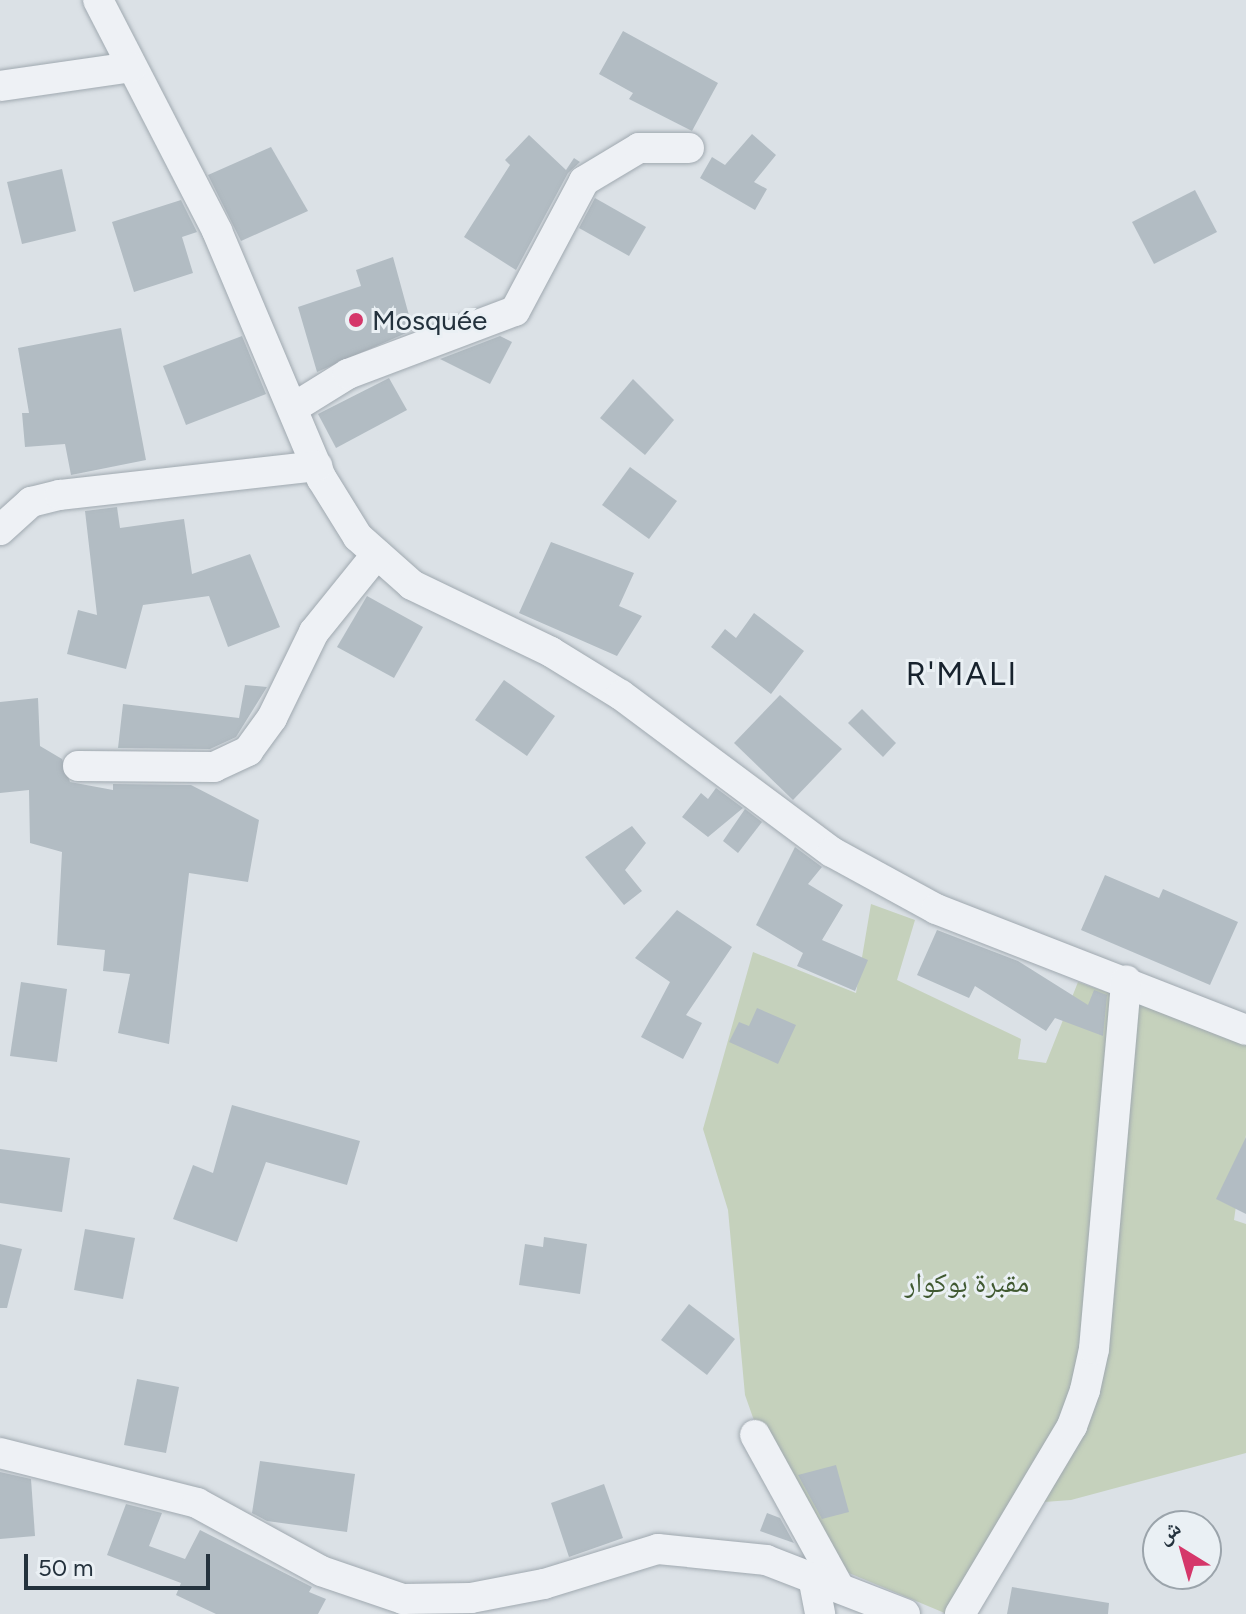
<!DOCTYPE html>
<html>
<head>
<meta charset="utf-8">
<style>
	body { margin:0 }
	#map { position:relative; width:1246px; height:1614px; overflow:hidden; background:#dbe1e6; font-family:Figtree,"Noto Naskh Arabic",sans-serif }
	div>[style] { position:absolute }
	.green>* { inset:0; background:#c5d1bc }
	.building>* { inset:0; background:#b2bcc3 }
	.roads { filter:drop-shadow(0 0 2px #a0a9b0) drop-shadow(0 0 2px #a0a9b0) }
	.street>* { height:30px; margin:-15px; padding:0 15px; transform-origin:15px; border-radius:15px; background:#eef1f5 }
	.dots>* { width:22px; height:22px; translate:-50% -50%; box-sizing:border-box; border:4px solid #eaf0f4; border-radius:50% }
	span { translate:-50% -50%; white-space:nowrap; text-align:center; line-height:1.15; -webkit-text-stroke:6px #eaf0f4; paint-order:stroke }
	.poi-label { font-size:28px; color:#24323d }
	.left { translate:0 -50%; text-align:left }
	.park-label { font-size:28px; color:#405931 }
	.quarter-label { font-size:32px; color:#17222d; letter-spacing:2px }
	.north { position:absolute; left:1142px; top:1510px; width:80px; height:80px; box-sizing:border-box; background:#eaf0f4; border:2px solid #9ba4ab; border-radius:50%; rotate:323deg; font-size:22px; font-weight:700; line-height:32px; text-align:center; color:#24323d }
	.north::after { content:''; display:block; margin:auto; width:28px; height:36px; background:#d5376a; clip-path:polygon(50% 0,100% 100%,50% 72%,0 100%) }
	.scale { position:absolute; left:24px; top:1554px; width:186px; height:36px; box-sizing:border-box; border:4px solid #24323d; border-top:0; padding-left:10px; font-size:24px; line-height:28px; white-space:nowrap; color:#24323d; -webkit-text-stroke:6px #eaf0f4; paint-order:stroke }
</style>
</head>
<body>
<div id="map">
	<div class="green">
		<i style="clip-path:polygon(871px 904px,915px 920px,897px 980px,1021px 1039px,1018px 1059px,1046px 1063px,1078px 982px,1246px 1041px,1246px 1135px,1234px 1220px,1246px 1224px,1246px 1453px,1071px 1500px,1017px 1504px,947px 1614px,837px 1568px,763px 1446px,745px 1395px,728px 1210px,703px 1129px,753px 952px,856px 993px)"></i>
	</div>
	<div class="building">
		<i style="clip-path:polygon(623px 31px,718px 83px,692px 131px,629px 99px,633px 93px,599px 74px)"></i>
		<i style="clip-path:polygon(752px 134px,776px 155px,754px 182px,767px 189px,755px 210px,700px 178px,712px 157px,725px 165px)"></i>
		<i style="clip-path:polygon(529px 135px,566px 170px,574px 158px,580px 162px,568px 173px,516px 270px,464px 237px,510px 165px,505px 160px)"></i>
		<i style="clip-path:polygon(271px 147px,308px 211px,241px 241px,208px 175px)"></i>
		<i style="clip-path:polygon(62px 169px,76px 231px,22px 244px,7px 182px)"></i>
		<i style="clip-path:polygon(1195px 190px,1217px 232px,1154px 264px,1132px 222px)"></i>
		<i style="clip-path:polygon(595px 198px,646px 227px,629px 256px,579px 228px)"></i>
		<i style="clip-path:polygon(181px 200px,197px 232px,182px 237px,193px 273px,134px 292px,112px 222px)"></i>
		<i style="clip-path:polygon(393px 257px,413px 330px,317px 372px,298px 307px,361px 286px,356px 270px)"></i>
		<i style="clip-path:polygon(121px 328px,146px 460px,71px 475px,65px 444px,25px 447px,22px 413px,29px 413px,18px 348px)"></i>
		<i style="clip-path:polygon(242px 336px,266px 394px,186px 425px,163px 366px)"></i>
		<i style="clip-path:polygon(500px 336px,512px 342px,490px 384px,440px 359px)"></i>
		<i style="clip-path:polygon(389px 378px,407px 410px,336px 448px,318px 414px)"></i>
		<i style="clip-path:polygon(633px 379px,674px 420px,645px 455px,600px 418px)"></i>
		<i style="clip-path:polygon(630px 467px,677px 501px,649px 539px,602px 505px)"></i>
		<i style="clip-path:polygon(117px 507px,120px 528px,184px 519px,192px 574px,250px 554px,280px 627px,228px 647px,209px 596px,143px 605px,126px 669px,67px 654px,78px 610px,97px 615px,85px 511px)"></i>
		<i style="clip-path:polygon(551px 542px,634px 573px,619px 606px,642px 616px,617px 656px,519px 613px)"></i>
		<i style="clip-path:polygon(367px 596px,423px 627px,394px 678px,337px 647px)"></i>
		<i style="clip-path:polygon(754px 613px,804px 651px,771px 694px,711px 647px,725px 629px,736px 638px)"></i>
		<i style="clip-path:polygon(504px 680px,555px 716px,527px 756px,475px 720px)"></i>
		<i style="clip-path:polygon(245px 685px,267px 687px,236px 737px,210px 749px,118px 748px,123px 704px,239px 718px)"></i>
		<i style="clip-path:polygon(780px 695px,842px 749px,793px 800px,734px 743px)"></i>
		<i style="clip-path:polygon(38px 698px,40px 746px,62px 759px,70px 782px,113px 790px,113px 784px,191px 785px,259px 820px,248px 882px,189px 873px,169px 1044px,118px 1033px,130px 974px,103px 971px,105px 950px,57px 945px,62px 852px,30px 843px,29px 790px,0 793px,0 702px)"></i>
		<i style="clip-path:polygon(862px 709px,896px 743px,883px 757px,848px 723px)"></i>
		<i style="clip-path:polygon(716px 788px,743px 808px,708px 837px,682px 817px,701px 793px,708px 799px)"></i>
		<i style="clip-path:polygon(745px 809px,762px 822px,738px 853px,723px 841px)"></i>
		<i style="clip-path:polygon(632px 826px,646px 843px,625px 870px,642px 891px,624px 905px,585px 857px)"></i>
		<i style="clip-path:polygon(795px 847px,822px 867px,808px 884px,843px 905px,822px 940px,868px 960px,855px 991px,797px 966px,803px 953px,756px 925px)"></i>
		<i style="clip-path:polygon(1105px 875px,1159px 898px,1163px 889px,1238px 922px,1210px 985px,1081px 930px)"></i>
		<i style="clip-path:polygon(677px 910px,732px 947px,686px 1015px,702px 1023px,683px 1059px,641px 1037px,670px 982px,635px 958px)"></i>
		<i style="clip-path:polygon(937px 930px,1018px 961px,1088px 1005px,1094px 990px,1107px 995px,1103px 1036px,1055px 1018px,1046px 1031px,975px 986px,969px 998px,917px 975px)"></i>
		<i style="clip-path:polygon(21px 982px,67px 989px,57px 1062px,10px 1056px)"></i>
		<i style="clip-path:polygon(757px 1008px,796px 1025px,778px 1064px,729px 1042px,739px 1022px,749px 1026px)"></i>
		<i style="clip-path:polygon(232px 1105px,360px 1141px,347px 1185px,266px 1162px,237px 1242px,173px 1219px,193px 1165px,213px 1173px)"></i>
		<i style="clip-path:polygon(1246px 1137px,1246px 1214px,1216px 1199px)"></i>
		<i style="clip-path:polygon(0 1149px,70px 1158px,62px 1212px,0 1203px)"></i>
		<i style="clip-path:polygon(85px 1229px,135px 1238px,123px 1299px,74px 1290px)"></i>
		<i style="clip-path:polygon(544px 1237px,587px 1244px,580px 1294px,519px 1285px,525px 1244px,543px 1247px)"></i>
		<i style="clip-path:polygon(0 1244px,22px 1249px,7px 1308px,0 1308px)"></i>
		<i style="clip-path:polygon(689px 1304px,735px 1339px,707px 1375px,661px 1340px)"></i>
		<i style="clip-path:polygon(137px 1379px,179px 1387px,166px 1453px,124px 1445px)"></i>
		<i style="clip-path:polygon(260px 1461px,355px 1474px,347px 1532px,267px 1521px,252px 1513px)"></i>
		<i style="clip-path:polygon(836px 1465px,849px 1512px,822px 1519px,798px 1475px)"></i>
		<i style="clip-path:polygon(0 1472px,31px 1479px,35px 1536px,0 1539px)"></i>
		<i style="clip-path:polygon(604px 1484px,623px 1538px,569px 1557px,551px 1503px)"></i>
		<i style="clip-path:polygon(126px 1504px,162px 1513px,149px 1546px,185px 1559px,200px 1530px,312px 1587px,309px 1592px,326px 1599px,318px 1614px,216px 1614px,176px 1595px,181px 1583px,107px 1555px)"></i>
		<i style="clip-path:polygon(767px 1513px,780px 1518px,794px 1543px,760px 1531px)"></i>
		<i style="clip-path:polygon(1012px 1587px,1109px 1603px,1108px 1614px,1007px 1614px)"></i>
	</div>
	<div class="roads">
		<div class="street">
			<i style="left:98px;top:0;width:260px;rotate:62.7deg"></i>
			<i style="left:217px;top:231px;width:269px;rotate:67.1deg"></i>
			<i style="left:322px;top:479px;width:68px;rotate:58.2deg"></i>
			<i style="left:358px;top:537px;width:72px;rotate:41.6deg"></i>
			<i style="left:412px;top:585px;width:154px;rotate:25.7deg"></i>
			<i style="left:551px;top:652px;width:82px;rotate:31.6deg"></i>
			<i style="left:621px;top:695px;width:263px;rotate:36.7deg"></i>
			<i style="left:832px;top:852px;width:119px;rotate:28.7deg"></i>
			<i style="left:936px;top:909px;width:333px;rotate:21.3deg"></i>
			<i style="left:0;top:86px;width:133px;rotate:-8.2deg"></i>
			<i style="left:293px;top:408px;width:65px;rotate:-31.7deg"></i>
			<i style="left:348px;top:374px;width:178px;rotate:-20.7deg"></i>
			<i style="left:515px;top:311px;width:147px;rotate:-62deg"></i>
			<i style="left:584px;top:181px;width:64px;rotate:-31deg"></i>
			<i style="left:639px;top:148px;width:50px"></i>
			<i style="left:0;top:530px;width:42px;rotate:-42.1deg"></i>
			<i style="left:31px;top:502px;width:30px;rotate:-14deg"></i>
			<i style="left:60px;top:495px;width:259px;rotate:-6.4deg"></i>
			<i style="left:78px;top:766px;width:136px;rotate:0.4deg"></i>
			<i style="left:214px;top:767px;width:38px;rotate:-25deg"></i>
			<i style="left:248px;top:751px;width:41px;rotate:-54deg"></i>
			<i style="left:272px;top:718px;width:96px;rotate:-64deg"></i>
			<i style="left:314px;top:632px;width:100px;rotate:-51.1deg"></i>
			<i style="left:755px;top:1435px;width:174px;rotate:61.1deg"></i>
			<i style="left:0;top:1453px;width:203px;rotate:14.2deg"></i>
			<i style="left:197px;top:1503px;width:141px;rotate:28.7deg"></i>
			<i style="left:321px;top:1571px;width:87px;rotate:18.9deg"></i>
			<i style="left:403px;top:1599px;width:68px;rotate:-0.8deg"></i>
			<i style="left:471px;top:1598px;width:74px;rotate:-10.9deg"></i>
			<i style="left:544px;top:1584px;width:119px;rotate:-17.1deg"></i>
			<i style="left:658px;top:1549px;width:109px;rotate:5.8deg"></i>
			<i style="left:766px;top:1560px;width:149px;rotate:21.2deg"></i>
			<i style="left:813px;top:1577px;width:38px;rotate:79deg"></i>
			<i style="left:960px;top:1614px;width:219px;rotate:-59.2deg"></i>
			<i style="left:1072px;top:1426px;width:38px;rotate:-70deg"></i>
			<i style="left:1085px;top:1390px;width:42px;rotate:-77.6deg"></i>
			<i style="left:1094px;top:1349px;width:370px;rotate:-85deg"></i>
		</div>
	</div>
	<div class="dots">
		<i style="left:356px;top:320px;background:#d5376a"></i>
	</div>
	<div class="poi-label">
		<span class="left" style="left:372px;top:320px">Mosquée</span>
	</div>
	<div class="park-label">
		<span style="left:967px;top:1282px">مقبرة بوكوار</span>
	</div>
	<div class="quarter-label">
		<span style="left:962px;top:674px">R'MALI</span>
	</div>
	<div class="north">ش</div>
	<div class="scale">50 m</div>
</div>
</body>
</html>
